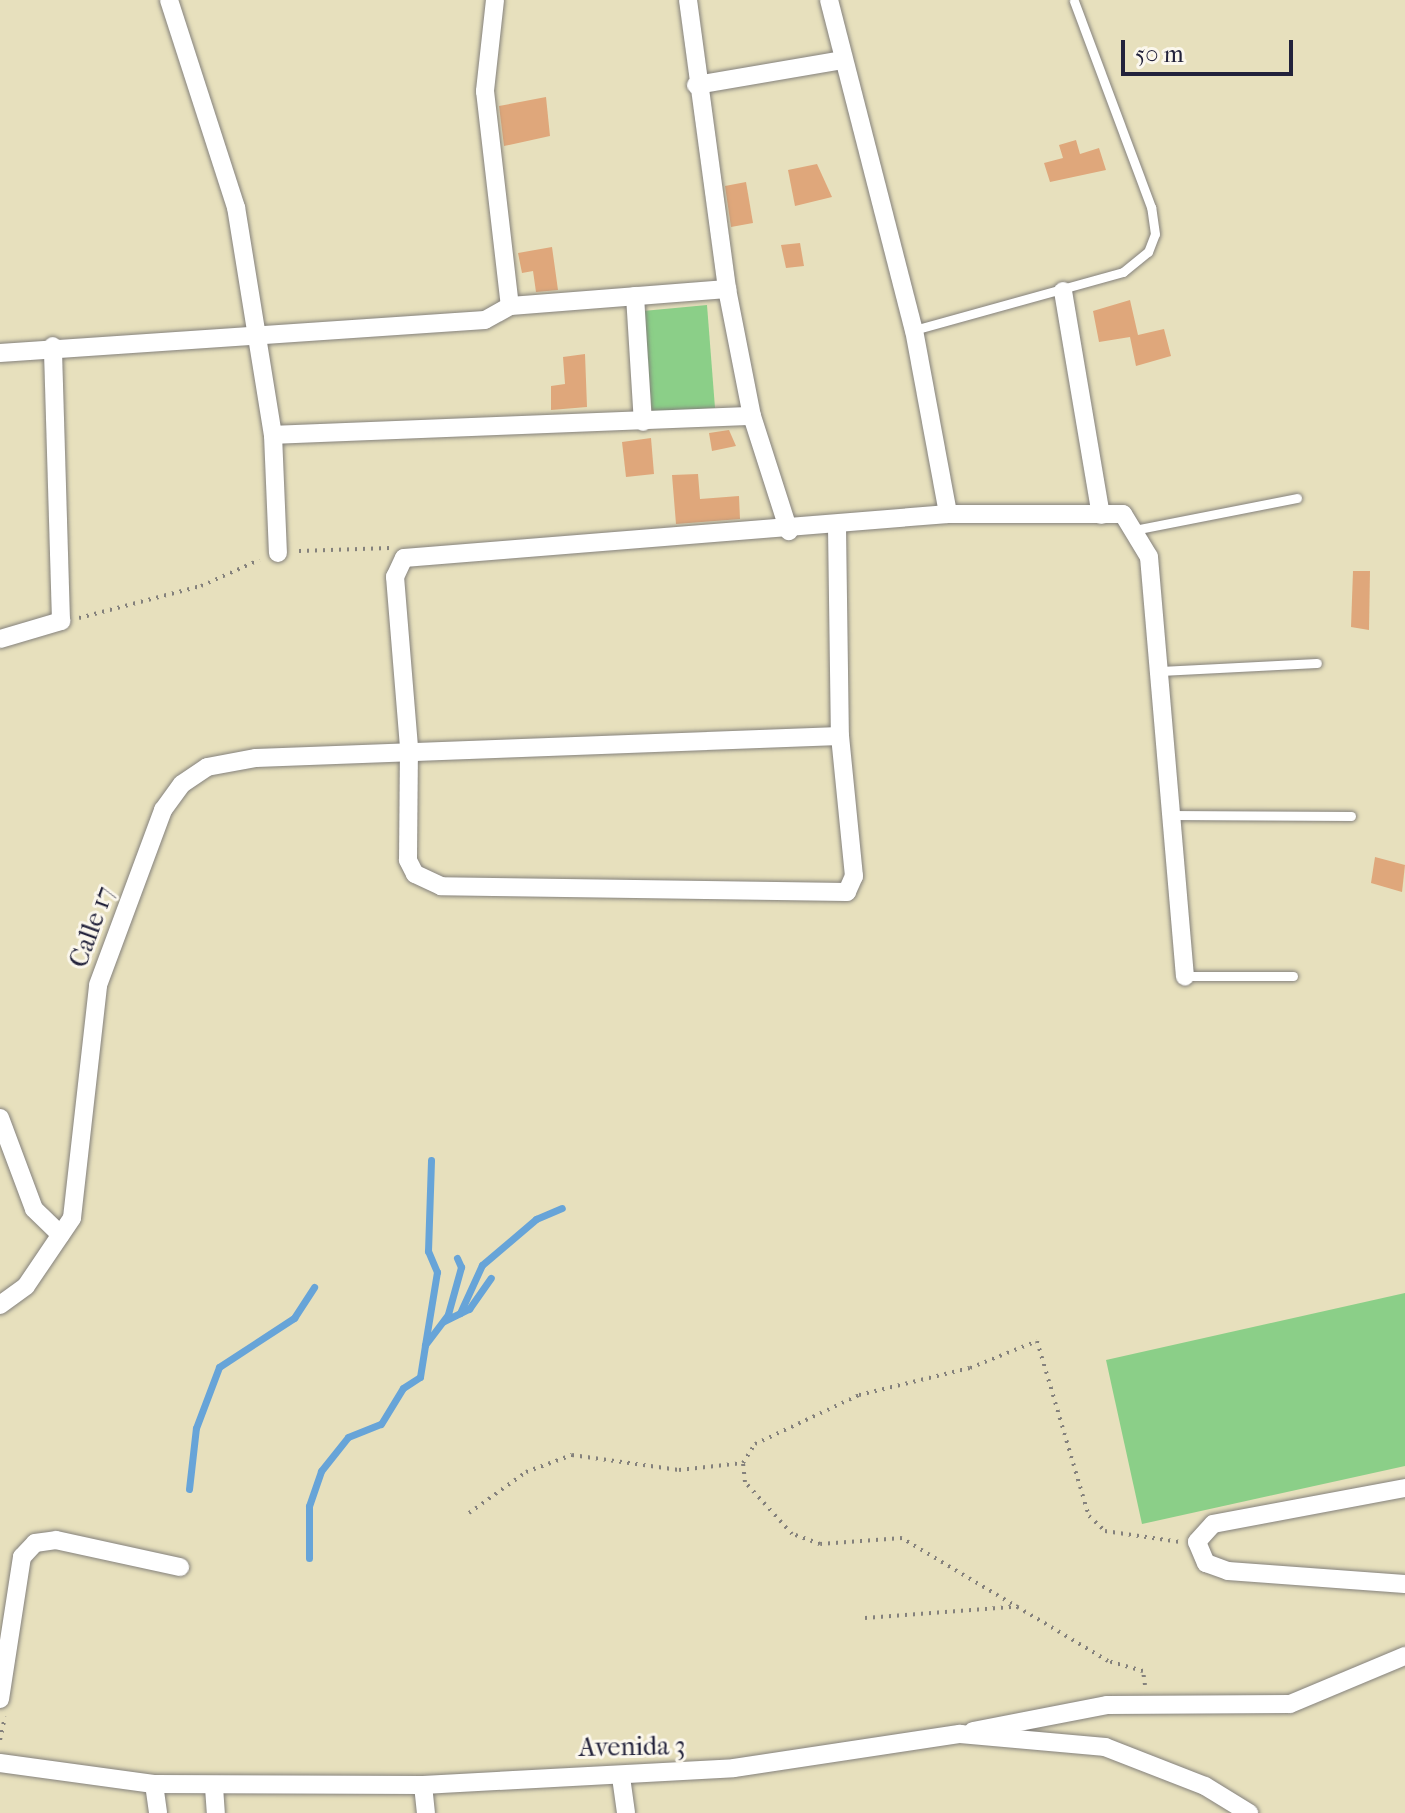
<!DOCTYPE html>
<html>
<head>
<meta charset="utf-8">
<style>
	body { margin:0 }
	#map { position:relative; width:1405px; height:1813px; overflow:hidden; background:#e7e0bd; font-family:"IM FELL French Canon",serif }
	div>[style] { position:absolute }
	.green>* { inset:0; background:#8bcf88 }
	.stream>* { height:7px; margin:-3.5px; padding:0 3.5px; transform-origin:3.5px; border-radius:3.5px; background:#67a4d8 }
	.building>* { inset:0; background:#dfa77b }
	.path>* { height:4px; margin-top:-2px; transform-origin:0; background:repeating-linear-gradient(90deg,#84817c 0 2px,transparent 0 8px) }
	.roads { filter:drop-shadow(0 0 2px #84817c) drop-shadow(0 0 2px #84817c) }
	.service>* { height:9px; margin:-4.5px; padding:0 4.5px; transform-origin:4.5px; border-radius:4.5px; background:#fff }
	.minor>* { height:18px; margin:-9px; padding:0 9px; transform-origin:9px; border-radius:9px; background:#fff }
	span { translate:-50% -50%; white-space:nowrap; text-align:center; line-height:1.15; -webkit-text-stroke:6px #fbf7ec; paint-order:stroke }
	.street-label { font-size:26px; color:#22223b }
	.scale { position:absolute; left:1121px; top:40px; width:172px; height:36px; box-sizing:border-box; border:4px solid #22223b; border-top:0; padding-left:10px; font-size:24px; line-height:28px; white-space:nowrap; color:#22223b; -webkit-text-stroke:6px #fbf7ec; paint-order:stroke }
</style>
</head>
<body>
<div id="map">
	<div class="green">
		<i style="clip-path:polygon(707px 305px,715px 408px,652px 413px,643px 311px)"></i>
		<i style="clip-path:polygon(1405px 1293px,1405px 1466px,1142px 1524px,1106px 1360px)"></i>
	</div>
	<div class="stream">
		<i style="left:460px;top:1313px;width:53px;rotate:-65.4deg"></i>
		<i style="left:482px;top:1265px;width:71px;rotate:-40.4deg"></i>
		<i style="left:536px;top:1219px;width:28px;rotate:-23deg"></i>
		<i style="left:444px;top:1321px;width:28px;rotate:-26deg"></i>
		<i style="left:469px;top:1309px;width:38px;rotate:-55deg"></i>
		<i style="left:425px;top:1345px;width:74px;rotate:-80.7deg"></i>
		<i style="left:437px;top:1272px;width:23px;rotate:-113deg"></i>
		<i style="left:428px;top:1251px;width:91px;rotate:-88.1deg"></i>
		<i style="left:189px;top:1489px;width:61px;rotate:-83.5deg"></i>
		<i style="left:196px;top:1428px;width:65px;rotate:-69.3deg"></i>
		<i style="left:219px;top:1367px;width:90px;rotate:-33.2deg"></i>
		<i style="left:294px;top:1318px;width:37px;rotate:-57deg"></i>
		<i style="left:309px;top:1558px;width:52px;rotate:-90deg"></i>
		<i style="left:309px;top:1506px;width:37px;rotate:-71deg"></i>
		<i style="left:321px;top:1471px;width:43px;rotate:-51.5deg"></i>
		<i style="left:348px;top:1437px;width:35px;rotate:-22deg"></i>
		<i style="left:381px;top:1424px;width:42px;rotate:-58.6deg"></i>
		<i style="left:403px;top:1388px;width:20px;rotate:-33deg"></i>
		<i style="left:420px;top:1377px;width:32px;rotate:-81deg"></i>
		<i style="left:425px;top:1345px;width:39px;rotate:-53deg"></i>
		<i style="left:448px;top:1314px;width:49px;rotate:-74.5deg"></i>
		<i style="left:461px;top:1267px;width:10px;rotate:-114deg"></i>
	</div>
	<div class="building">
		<i style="clip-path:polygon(546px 97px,550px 136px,504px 146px,499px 106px)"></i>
		<i style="clip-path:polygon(1076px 140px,1080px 154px,1099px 148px,1106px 170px,1050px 182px,1044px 163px,1063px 158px,1059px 145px)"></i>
		<i style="clip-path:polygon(817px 164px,832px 197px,795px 206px,788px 170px)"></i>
		<i style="clip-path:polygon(746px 182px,753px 223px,731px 227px,725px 186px)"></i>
		<i style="clip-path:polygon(800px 243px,804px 266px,786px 268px,781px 245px)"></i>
		<i style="clip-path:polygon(552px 247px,558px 290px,536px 292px,533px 271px,522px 273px,518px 253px)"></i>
		<i style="clip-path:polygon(1130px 300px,1138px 335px,1164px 329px,1171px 356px,1136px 366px,1130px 337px,1099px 342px,1093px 311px)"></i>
		<i style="clip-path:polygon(585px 354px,587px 407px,551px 410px,551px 386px,565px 384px,563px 357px)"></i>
		<i style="clip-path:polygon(729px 430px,736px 446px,712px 451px,709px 433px)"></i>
		<i style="clip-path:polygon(651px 438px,654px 474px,626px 477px,622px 442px)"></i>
		<i style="clip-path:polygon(698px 474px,700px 499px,739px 496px,740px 519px,676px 524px,672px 475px)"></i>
		<i style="clip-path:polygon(1353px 571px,1370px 571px,1369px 630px,1351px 627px)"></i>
		<i style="clip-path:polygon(1375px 857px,1405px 865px,1402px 892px,1371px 883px)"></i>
	</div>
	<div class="path">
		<i style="left:299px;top:551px;width:91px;rotate:-1.9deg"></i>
		<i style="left:79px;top:618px;width:126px;rotate:-14.7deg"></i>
		<i style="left:201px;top:586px;width:64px;rotate:-24.1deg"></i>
		<i style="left:469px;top:1513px;width:70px;rotate:-35.7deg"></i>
		<i style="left:526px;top:1472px;width:49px;rotate:-20.3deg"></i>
		<i style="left:572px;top:1455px;width:108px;rotate:8deg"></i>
		<i style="left:679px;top:1470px;width:64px;rotate:-6.2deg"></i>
		<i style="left:865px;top:1618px;width:159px;rotate:-4.3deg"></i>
		<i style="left:1145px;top:1685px;width:14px;rotate:-98deg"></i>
		<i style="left:1143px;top:1671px;width:36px;rotate:-164deg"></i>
		<i style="left:1108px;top:1661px;width:240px;rotate:-149.2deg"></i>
		<i style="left:902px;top:1538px;width:82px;rotate:175.8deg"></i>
		<i style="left:820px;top:1544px;width:30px;rotate:-160deg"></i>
		<i style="left:792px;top:1534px;width:70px;rotate:-132.1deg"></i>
		<i style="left:745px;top:1482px;width:19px;rotate:-96deg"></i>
		<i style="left:743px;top:1463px;width:22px;rotate:-58deg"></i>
		<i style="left:755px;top:1444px;width:115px;rotate:-25.2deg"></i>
		<i style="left:859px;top:1395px;width:114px;rotate:-13.7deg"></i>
		<i style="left:970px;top:1368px;width:72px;rotate:-21.9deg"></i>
		<i style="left:1037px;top:1341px;width:183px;rotate:73.5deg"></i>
		<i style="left:1089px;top:1516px;width:22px;rotate:43deg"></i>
		<i style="left:1105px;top:1531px;width:76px;rotate:8.3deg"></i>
		<i style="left:0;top:1740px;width:24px;rotate:-78deg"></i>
	</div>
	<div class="roads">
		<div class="service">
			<i style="left:914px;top:330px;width:217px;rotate:-15.5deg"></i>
			<i style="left:1123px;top:272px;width:32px;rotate:-39deg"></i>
			<i style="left:1148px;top:252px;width:19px;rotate:-69deg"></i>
			<i style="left:1155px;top:234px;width:27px;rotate:-98deg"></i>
			<i style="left:1151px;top:207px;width:220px;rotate:-110.5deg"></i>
			<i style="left:1139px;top:529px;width:161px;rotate:-11.1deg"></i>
			<i style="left:1160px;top:671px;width:157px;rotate:-2.9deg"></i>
			<i style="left:1172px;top:815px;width:179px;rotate:0.3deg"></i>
			<i style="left:1185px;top:976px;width:108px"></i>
		</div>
		<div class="minor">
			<i style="left:169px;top:0;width:218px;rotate:72.1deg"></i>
			<i style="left:236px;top:207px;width:231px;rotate:80.8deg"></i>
			<i style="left:273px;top:435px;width:118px;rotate:87.6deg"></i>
			<i style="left:495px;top:0;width:92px;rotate:96.3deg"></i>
			<i style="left:485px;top:91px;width:216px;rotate:83.4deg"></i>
			<i style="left:688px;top:0;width:292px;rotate:82.3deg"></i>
			<i style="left:727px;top:289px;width:129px;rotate:78.9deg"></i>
			<i style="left:752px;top:416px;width:121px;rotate:72.2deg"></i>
			<i style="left:829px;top:0;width:341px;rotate:75.6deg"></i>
			<i style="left:914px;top:330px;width:187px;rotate:79.5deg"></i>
			<i style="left:696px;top:85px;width:148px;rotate:-9.7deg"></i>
			<i style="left:1063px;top:291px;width:227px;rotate:80.4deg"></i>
			<i style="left:635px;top:296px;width:126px;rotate:86.4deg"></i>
			<i style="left:0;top:353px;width:486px;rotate:-3.9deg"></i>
			<i style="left:485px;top:320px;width:29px;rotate:-29deg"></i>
			<i style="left:510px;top:306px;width:218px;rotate:-4.5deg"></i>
			<i style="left:273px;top:435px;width:479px;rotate:-2.3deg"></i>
			<i style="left:837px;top:527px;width:209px;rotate:89.2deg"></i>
			<i style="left:840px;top:736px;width:141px;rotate:84.3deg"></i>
			<i style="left:854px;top:876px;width:17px;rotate:114deg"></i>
			<i style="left:847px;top:892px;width:406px;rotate:-179.2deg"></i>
			<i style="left:441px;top:886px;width:29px;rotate:-155deg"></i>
			<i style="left:415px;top:874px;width:16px;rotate:-117deg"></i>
			<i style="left:408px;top:860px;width:113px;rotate:-89.5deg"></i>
			<i style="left:409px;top:747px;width:171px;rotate:-94.7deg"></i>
			<i style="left:395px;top:577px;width:21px;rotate:-65deg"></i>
			<i style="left:404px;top:558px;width:546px;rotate:-4.62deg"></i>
			<i style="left:948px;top:514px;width:175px"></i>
			<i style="left:1123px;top:514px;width:50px;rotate:58.8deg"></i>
			<i style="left:1149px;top:557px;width:421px;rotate:85.1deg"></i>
			<i style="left:0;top:639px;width:64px;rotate:-16.4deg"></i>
			<i style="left:61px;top:621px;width:275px;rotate:-91.7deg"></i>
			<i style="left:0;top:1118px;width:97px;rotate:69.5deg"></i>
			<i style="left:34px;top:1209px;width:37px;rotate:44deg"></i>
			<i style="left:0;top:1305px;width:32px;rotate:-36deg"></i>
			<i style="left:26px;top:1286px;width:82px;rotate:-55.9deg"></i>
			<i style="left:72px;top:1218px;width:234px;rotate:-83.6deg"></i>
			<i style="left:98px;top:985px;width:187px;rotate:-69.6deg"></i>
			<i style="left:163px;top:810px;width:32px;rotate:-54deg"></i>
			<i style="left:182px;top:784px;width:30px;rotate:-34deg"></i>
			<i style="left:207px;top:767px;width:50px;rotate:-10.4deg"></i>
			<i style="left:256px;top:758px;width:584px;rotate:-2.16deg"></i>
			<i style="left:1405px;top:1488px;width:195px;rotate:169.4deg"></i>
			<i style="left:1213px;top:1524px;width:24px;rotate:132deg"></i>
			<i style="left:1197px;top:1542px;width:23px;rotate:67deg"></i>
			<i style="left:1206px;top:1563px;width:23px;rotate:20deg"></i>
			<i style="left:1228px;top:1571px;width:177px;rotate:4.2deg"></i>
			<i style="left:0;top:1699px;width:144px;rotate:-81.2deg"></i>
			<i style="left:22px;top:1557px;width:19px;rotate:-47deg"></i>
			<i style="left:35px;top:1543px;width:21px;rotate:-8deg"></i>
			<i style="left:56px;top:1540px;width:127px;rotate:12.3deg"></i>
			<i style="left:973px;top:1731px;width:136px;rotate:-11deg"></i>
			<i style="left:1107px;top:1705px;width:183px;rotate:-0.3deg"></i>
			<i style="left:1290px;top:1704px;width:125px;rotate:-22.7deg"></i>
			<i style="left:0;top:1763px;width:155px;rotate:7.8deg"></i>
			<i style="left:154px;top:1784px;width:269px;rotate:0.2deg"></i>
			<i style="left:423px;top:1785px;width:311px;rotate:-3.1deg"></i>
			<i style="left:734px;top:1768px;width:229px;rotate:-8.6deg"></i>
			<i style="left:960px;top:1734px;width:146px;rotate:5.1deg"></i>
			<i style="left:1105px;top:1747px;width:107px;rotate:21.3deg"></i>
			<i style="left:1205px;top:1786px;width:52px;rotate:31.5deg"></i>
			<i style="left:621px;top:1777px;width:36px;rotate:82deg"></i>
			<i style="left:154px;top:1784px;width:29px;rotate:82deg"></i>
			<i style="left:423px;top:1785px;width:28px;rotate:84deg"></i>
			<i style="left:214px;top:1787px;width:26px;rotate:86deg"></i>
		</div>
	</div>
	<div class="street-label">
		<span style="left:92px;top:927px;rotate:-70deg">Calle 17</span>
		<span style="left:632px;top:1747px;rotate:-1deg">Avenida 3</span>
	</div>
	<div class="scale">50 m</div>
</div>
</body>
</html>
